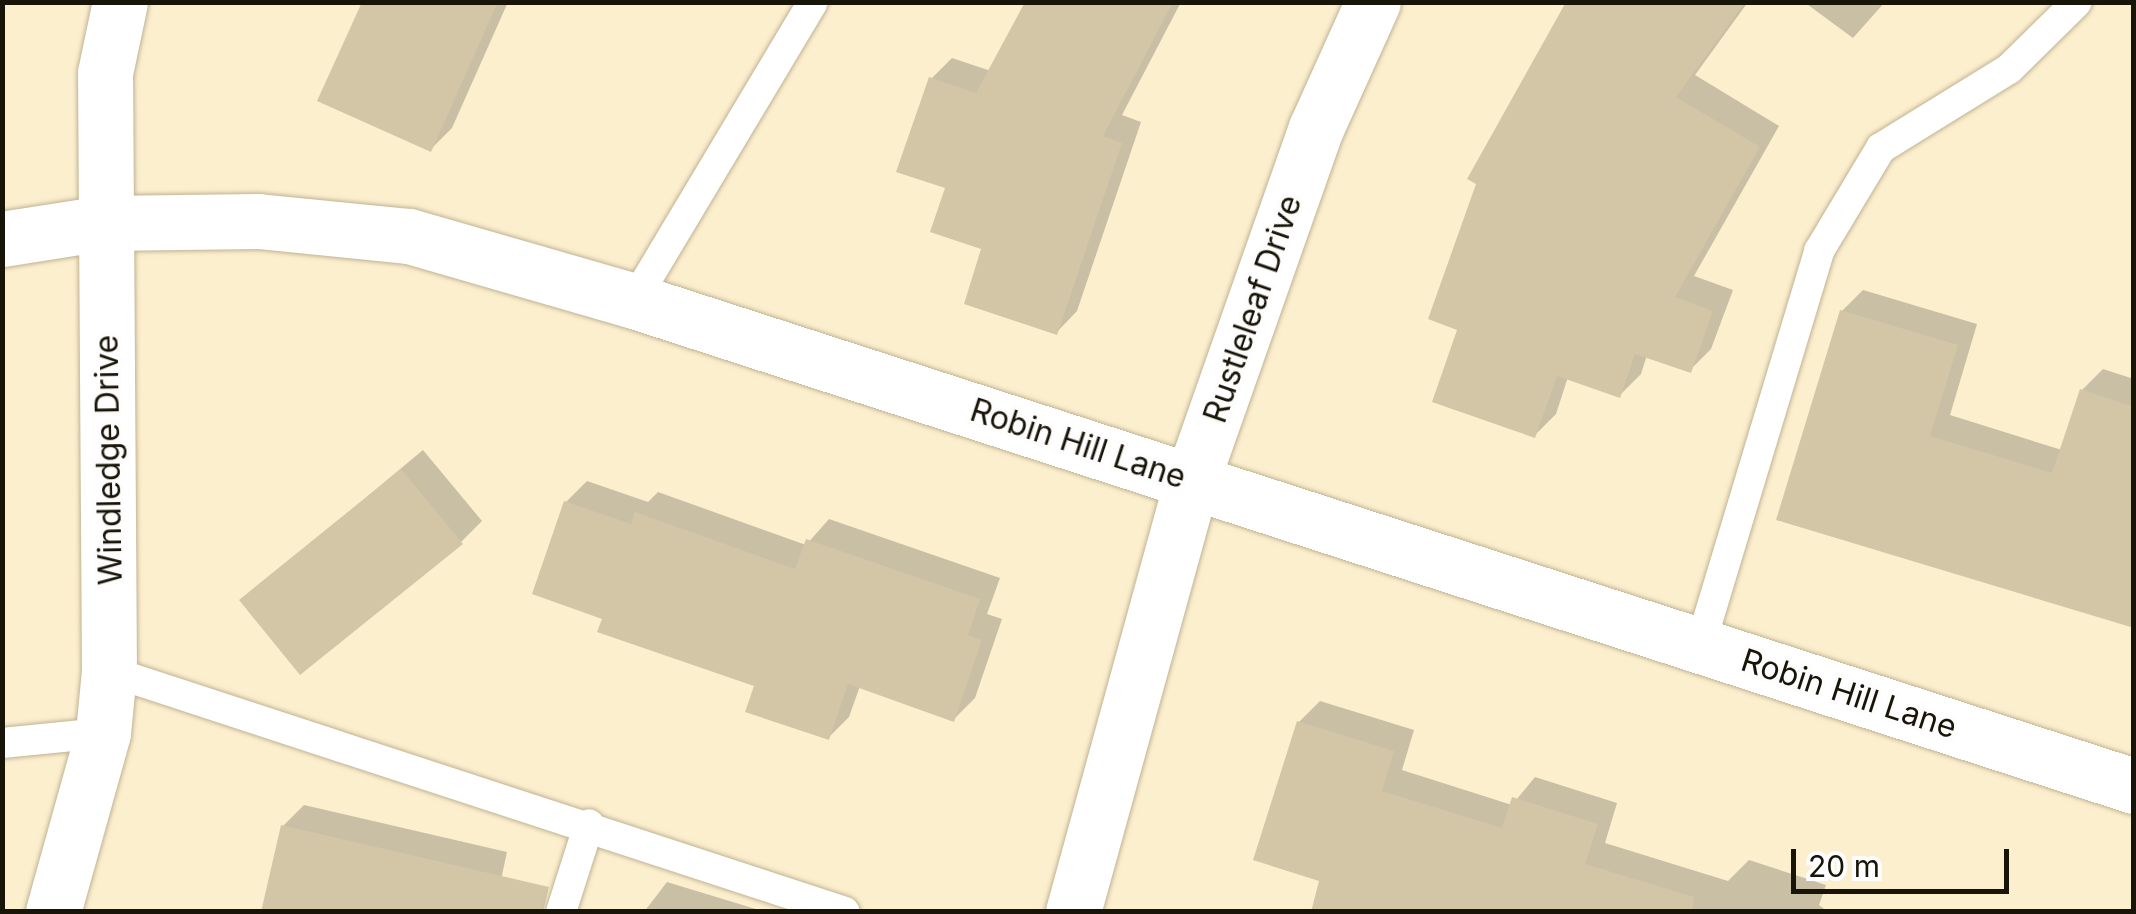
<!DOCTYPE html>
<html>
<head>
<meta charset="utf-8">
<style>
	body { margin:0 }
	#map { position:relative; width:2136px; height:914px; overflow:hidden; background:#fcefce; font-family:Inter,sans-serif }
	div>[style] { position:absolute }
	.shadow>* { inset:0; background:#0003 }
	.building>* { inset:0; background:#d3c6a7 }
	.roads { filter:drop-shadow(0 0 2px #c0b394) drop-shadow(0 0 2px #c0b394) }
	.service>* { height:30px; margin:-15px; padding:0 15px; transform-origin:15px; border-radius:15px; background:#fff }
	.minor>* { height:55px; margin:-27.5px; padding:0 27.5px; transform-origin:27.5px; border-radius:27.5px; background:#fff }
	span { translate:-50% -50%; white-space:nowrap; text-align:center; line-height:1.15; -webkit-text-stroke:8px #fdfdfd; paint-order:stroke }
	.street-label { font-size:32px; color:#181408 }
	.frame { position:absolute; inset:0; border:5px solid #181408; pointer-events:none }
	.scale { position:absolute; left:1791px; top:849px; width:218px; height:45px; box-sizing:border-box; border:5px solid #181408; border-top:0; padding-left:12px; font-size:30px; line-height:35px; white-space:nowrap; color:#181408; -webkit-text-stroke:8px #fdfdfd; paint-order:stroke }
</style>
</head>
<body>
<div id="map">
	<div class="shadow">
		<i style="clip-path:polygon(365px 2px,508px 2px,452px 128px,431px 149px)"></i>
		<i style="clip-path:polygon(1028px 2px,1181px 2px,1122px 115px,1141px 122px,1077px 311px,1056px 333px,984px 248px,949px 186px,931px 79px,952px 58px,991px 71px)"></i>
		<i style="clip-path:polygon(1608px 2px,1748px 2px,1695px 75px,1779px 126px,1694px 276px,1733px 290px,1711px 349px,1690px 370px,1647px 355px,1641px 374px,1620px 395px,1568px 377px,1556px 414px,1535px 435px)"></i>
		<i style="clip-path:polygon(1804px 2px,1885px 2px,1853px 38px)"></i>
		<i style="clip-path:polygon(1863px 290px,1977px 324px,1950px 415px,2062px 450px,2082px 390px,2103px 369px,2134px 379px,2134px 625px,1981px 574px,1842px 311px)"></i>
		<i style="clip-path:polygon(423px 450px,482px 521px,461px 542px,243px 600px)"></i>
		<i style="clip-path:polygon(587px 481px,648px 502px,658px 492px,806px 545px,829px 519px,1000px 578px,987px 614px,1002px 619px,975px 698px,954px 719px,860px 686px,849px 717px,828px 738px,757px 684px,605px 617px,566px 502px)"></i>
		<i style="clip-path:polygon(1320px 701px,1414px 730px,1402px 770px,1512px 805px,1535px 777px,1617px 803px,1605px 843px,1728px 881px,1749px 860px,1826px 885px,1819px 905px,1828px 912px,1345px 912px,1323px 879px,1299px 722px)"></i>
		<i style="clip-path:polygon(304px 805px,507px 852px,494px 912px,283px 826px)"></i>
		<i style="clip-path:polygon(667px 882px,766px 912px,644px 912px)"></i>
	</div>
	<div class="building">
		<i style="clip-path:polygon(362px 2px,498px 2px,431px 152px,317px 101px)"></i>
		<i style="clip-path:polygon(1025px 2px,1173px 2px,1103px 136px,1122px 143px,1057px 335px,964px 304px,981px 249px,930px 232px,945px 188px,896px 172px,929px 77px,976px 93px)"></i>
		<i style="clip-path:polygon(1566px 2px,1745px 2px,1676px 97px,1760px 147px,1675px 297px,1713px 311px,1691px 373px,1635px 354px,1620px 398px,1557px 376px,1535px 438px,1432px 402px,1457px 330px,1428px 319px,1476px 184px,1467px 179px)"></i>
		<i style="clip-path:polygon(1840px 310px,1958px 345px,1930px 436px,2052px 473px,2080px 389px,2134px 407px,2134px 628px,1776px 520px)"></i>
		<i style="clip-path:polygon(401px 469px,463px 544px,300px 675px,239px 600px)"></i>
		<i style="clip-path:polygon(564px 501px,631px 524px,635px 512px,795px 569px,806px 539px,980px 599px,968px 635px,982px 640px,954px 722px,848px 684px,829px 740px,745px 712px,754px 686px,597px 632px,602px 619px,532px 594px)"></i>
		<i style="clip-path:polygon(1297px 721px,1394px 751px,1382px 791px,1502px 828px,1512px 797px,1598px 824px,1585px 864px,1694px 897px,1692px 912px,1311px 912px,1319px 881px,1253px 860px)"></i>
		<i style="clip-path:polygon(281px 825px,549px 887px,543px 912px,261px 912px)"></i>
	</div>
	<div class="roads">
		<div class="service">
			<i style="left:634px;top:301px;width:348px;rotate:-59.1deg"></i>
			<i style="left:1700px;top:646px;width:413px;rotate:-73.2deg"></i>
			<i style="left:1819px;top:251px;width:120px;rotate:-59deg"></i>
			<i style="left:1881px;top:148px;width:150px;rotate:-31.7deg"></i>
			<i style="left:2009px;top:69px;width:95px;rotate:-44.6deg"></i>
			<i style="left:109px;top:671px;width:774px;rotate:18.13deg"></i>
			<i style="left:2px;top:743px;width:101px;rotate:-5.7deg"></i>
			<i style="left:561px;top:912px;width:92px;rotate:-72.3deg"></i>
		</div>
		<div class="minor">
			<i style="left:2px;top:239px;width:102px;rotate:-9deg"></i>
			<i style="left:103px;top:223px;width:155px;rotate:-0.7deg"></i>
			<i style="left:258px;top:221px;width:152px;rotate:5.7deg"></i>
			<i style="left:409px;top:236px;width:234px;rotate:16.1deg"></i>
			<i style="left:634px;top:301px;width:1576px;rotate:17.92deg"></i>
			<i style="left:53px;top:912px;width:186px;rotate:-74.4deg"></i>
			<i style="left:103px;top:733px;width:62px;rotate:-84.5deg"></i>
			<i style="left:109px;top:671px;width:598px;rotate:-90.38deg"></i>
			<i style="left:105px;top:73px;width:73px;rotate:-78.1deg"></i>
			<i style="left:1073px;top:912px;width:448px;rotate:-74.6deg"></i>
			<i style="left:1192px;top:480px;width:373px;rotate:-70.6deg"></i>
			<i style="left:1316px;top:128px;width:138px;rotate:-65.7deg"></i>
		</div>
	</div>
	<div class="street-label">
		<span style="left:1253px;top:309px;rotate:-71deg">Rustleleaf Drive</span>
		<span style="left:1078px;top:444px;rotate:18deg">Robin Hill Lane</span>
		<span style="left:109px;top:460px;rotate:-91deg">Windledge Drive</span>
		<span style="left:1849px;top:694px;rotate:18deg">Robin Hill Lane</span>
	</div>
	<div class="frame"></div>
	<div class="scale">20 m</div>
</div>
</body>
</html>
